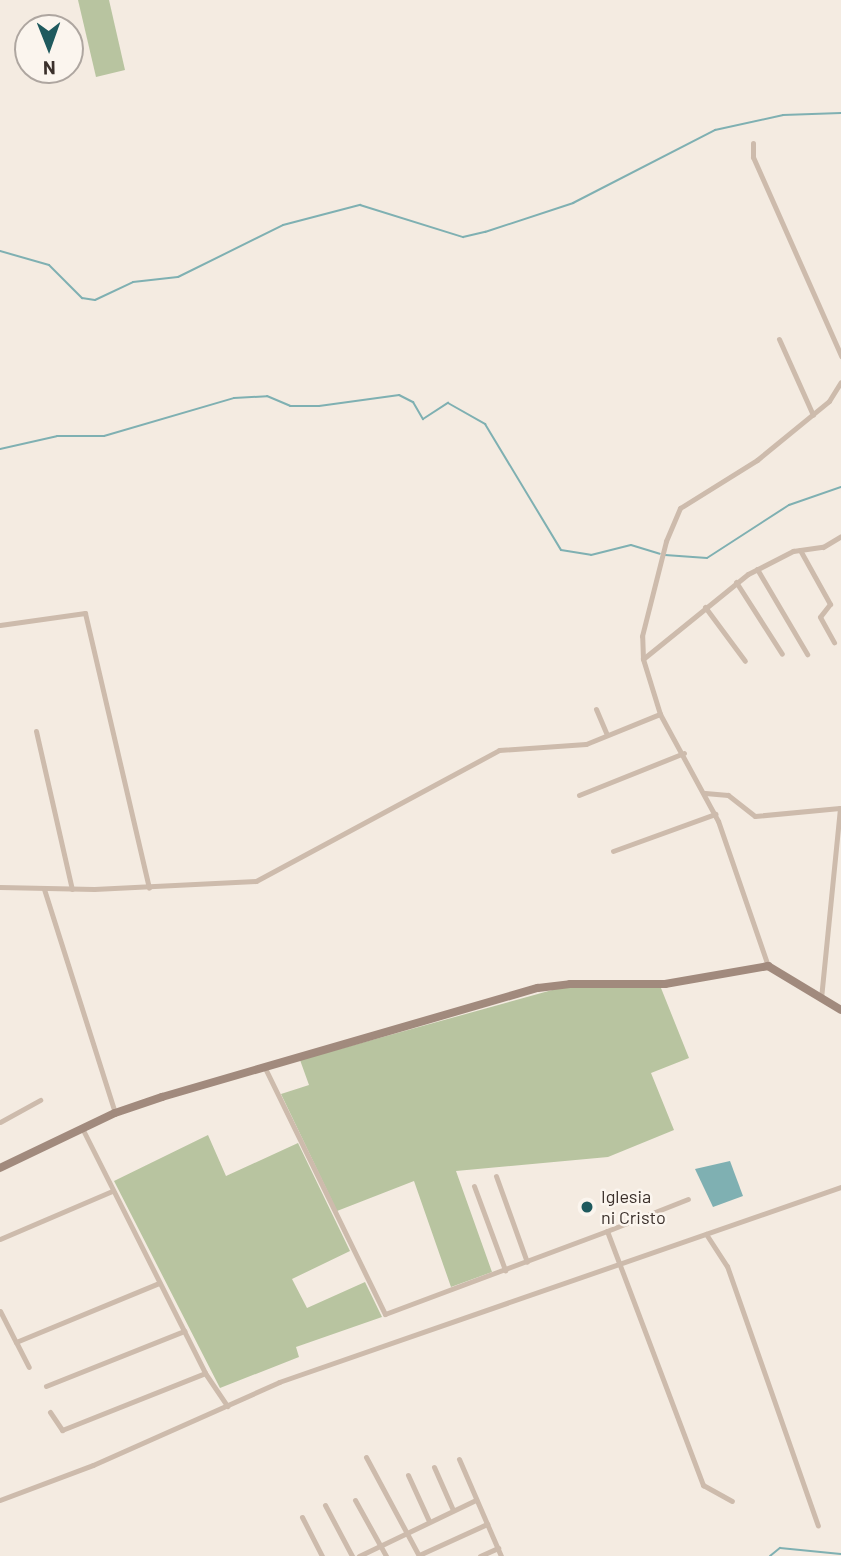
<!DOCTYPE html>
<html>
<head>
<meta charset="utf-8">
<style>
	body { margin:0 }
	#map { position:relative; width:841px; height:1556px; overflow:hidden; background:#f4ebe1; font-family:Barlow,sans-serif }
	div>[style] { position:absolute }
	.green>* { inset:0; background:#b8c4a0 }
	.water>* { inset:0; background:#7fb0b2 }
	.stream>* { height:2px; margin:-1px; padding:0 1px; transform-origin:1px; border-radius:1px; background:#7fb0b2 }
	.street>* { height:5px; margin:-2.5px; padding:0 2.5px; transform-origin:2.5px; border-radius:2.5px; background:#cdbbac }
	.secondary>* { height:8px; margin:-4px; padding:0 4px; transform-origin:4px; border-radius:4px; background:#a18a7d }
	.dots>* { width:19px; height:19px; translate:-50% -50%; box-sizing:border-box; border:4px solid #fbf5ee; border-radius:50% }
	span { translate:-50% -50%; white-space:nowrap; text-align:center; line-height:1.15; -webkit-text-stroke:5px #fbf5ee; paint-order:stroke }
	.poi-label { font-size:18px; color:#3b302b }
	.left { translate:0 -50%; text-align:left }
	.north { position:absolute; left:14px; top:14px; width:70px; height:70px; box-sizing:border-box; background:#fbf5ee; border:2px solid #aea6a0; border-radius:50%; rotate:179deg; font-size:19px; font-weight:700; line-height:28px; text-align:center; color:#3b302b }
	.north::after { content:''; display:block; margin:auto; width:24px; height:32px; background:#1f5a5e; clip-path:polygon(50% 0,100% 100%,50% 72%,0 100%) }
</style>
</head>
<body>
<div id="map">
	<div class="green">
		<i style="clip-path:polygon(78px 0,109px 0,125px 70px,96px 77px)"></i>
		<i style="clip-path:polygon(563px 987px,661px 988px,689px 1058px,651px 1073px,674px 1130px,608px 1157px,456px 1171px,492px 1272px,451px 1287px,414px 1181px,337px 1211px,281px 1094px,309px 1085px,300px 1060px)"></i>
		<i style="clip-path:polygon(208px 1135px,226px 1176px,298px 1143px,350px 1251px,292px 1279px,307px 1308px,365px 1282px,382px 1317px,296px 1347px,299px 1357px,220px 1388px,114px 1181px)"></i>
	</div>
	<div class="water">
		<i style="clip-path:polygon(730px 1161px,743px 1196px,713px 1207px,695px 1169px)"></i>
	</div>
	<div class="stream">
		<i style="left:0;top:251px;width:51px;rotate:15.9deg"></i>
		<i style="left:49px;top:265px;width:47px;rotate:45deg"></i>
		<i style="left:82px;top:298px;width:13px;rotate:9deg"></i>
		<i style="left:95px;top:300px;width:42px;rotate:-25.3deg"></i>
		<i style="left:133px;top:282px;width:45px;rotate:-6.3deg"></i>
		<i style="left:178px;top:277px;width:117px;rotate:-26.3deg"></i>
		<i style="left:283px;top:225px;width:80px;rotate:-14.6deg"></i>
		<i style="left:360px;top:205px;width:108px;rotate:17.3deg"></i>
		<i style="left:463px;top:237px;width:23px;rotate:-13deg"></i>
		<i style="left:485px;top:232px;width:93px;rotate:-18.2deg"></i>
		<i style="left:573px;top:203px;width:160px;rotate:-27.2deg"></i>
		<i style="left:715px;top:130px;width:70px;rotate:-12.4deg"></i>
		<i style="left:783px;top:115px;width:58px;rotate:-2deg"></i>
		<i style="left:0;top:449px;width:58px;rotate:-12.8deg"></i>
		<i style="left:57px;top:436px;width:47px"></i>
		<i style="left:104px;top:436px;width:135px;rotate:-16.3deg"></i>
		<i style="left:234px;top:398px;width:33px;rotate:-3deg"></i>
		<i style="left:267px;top:396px;width:25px;rotate:23deg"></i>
		<i style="left:290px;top:406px;width:29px"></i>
		<i style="left:319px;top:406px;width:81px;rotate:-7.8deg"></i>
		<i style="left:399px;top:395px;width:16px;rotate:27deg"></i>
		<i style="left:413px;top:402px;width:20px;rotate:60deg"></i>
		<i style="left:423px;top:419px;width:30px;rotate:-33deg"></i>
		<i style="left:448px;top:403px;width:43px;rotate:29.6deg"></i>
		<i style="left:485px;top:424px;width:147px;rotate:58.9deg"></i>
		<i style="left:561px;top:550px;width:30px;rotate:9deg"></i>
		<i style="left:591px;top:555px;width:41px;rotate:-14deg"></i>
		<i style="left:631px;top:545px;width:30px;rotate:17deg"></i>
		<i style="left:665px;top:555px;width:42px;rotate:4.1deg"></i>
		<i style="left:707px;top:558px;width:98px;rotate:-32.9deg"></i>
		<i style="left:789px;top:505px;width:55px;rotate:-19.1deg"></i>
		<i style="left:770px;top:1556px;width:13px;rotate:-39deg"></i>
		<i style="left:780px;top:1548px;width:61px;rotate:5.6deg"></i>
	</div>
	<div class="street">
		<i style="left:753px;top:143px;width:14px;rotate:90deg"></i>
		<i style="left:753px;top:157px;width:218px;rotate:66.1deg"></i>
		<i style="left:779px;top:339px;width:83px;rotate:65.9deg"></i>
		<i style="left:800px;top:550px;width:62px;rotate:60.9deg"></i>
		<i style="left:830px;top:604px;width:16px;rotate:128deg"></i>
		<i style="left:820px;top:617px;width:29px;rotate:61deg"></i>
		<i style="left:757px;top:569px;width:99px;rotate:59.5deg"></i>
		<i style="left:736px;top:582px;width:85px;rotate:57.4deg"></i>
		<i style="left:705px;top:607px;width:67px;rotate:53.5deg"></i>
		<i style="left:0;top:625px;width:86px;rotate:-8deg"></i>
		<i style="left:85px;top:613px;width:282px;rotate:76.9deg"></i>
		<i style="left:643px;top:659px;width:135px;rotate:-39deg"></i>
		<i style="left:748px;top:574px;width:51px;rotate:-27.1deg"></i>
		<i style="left:793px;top:551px;width:30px;rotate:-8deg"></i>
		<i style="left:823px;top:547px;width:21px;rotate:-31deg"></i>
		<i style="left:596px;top:709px;width:28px;rotate:67deg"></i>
		<i style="left:36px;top:731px;width:162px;rotate:77.2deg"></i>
		<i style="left:705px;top:793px;width:23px;rotate:5deg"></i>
		<i style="left:728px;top:795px;width:34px;rotate:38deg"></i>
		<i style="left:755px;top:816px;width:85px;rotate:-5.4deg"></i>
		<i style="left:840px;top:808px;width:191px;rotate:95.7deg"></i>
		<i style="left:579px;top:795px;width:113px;rotate:-21.8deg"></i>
		<i style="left:613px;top:851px;width:109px;rotate:-19.9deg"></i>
		<i style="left:0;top:887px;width:94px;rotate:1.2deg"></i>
		<i style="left:94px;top:889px;width:162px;rotate:-2.8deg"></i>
		<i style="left:256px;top:881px;width:276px;rotate:-28.3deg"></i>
		<i style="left:499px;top:750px;width:87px;rotate:-3.9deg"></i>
		<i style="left:586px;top:744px;width:80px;rotate:-22.1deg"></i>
		<i style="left:44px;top:889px;width:235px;rotate:72.4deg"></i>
		<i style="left:768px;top:966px;width:153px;rotate:-109deg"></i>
		<i style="left:718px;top:821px;width:122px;rotate:-118.5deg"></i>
		<i style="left:660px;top:714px;width:58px;rotate:-107.2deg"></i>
		<i style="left:643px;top:659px;width:23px;rotate:-92deg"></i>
		<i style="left:642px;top:636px;width:98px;rotate:-75.8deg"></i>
		<i style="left:666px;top:541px;width:36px;rotate:-67deg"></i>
		<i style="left:680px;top:508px;width:91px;rotate:-31.9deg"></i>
		<i style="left:757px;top:460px;width:93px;rotate:-39.3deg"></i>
		<i style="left:829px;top:401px;width:22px;rotate:-58deg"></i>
		<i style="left:264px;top:1066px;width:276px;rotate:64deg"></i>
		<i style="left:385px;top:1314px;width:237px;rotate:-20.5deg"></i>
		<i style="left:607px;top:1231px;width:272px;rotate:69.3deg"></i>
		<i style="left:703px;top:1485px;width:33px;rotate:29deg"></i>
		<i style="left:0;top:1122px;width:46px;rotate:-28.8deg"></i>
		<i style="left:82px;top:1128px;width:274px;rotate:63.3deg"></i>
		<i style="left:205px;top:1373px;width:40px;rotate:56deg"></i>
		<i style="left:496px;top:1176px;width:91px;rotate:70.2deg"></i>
		<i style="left:474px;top:1186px;width:90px;rotate:69.7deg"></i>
		<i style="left:607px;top:1231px;width:87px;rotate:-21.6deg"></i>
		<i style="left:706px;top:1234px;width:38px;rotate:57deg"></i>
		<i style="left:727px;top:1266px;width:275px;rotate:70.7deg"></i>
		<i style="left:0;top:1239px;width:122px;rotate:-23.2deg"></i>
		<i style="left:0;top:1311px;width:35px;rotate:63deg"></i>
		<i style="left:16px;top:1342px;width:155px;rotate:-22.4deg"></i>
		<i style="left:16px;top:1342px;width:28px;rotate:63deg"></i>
		<i style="left:46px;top:1386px;width:149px;rotate:-21.7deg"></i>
		<i style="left:50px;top:1412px;width:22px;rotate:56deg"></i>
		<i style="left:62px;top:1430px;width:154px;rotate:-21.7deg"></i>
		<i style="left:366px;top:1457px;width:112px;rotate:61.8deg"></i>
		<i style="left:459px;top:1459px;width:106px;rotate:66.6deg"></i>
		<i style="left:434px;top:1467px;width:47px;rotate:66.2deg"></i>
		<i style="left:408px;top:1475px;width:51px;rotate:65.5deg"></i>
		<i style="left:0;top:1500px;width:99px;rotate:-20.6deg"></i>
		<i style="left:93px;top:1465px;width:204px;rotate:-24deg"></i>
		<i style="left:279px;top:1382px;width:595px;rotate:-19.14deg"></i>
		<i style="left:355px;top:1500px;width:64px;rotate:61deg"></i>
		<i style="left:325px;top:1505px;width:58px;rotate:62.1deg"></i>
		<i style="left:302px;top:1517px;width:44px;rotate:62.9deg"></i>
		<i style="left:419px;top:1555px;width:75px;rotate:-24.5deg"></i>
		<i style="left:359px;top:1556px;width:130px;rotate:-25.6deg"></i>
		<i style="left:480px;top:1556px;width:20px;rotate:-24deg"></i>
	</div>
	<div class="secondary">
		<i style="left:0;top:1168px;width:127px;rotate:-25.6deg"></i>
		<i style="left:115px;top:1113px;width:50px;rotate:-18.8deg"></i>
		<i style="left:162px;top:1097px;width:391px;rotate:-16.2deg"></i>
		<i style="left:538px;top:988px;width:32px;rotate:-7deg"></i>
		<i style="left:570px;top:984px;width:95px"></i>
		<i style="left:665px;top:984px;width:105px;rotate:-9.9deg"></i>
		<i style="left:768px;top:966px;width:85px;rotate:31.1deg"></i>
	</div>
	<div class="dots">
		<i style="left:587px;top:1207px;background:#1f5a5e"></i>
	</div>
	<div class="poi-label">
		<span class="left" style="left:601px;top:1207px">Iglesia<br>ni Cristo</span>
	</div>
	<div class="north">N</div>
</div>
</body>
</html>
